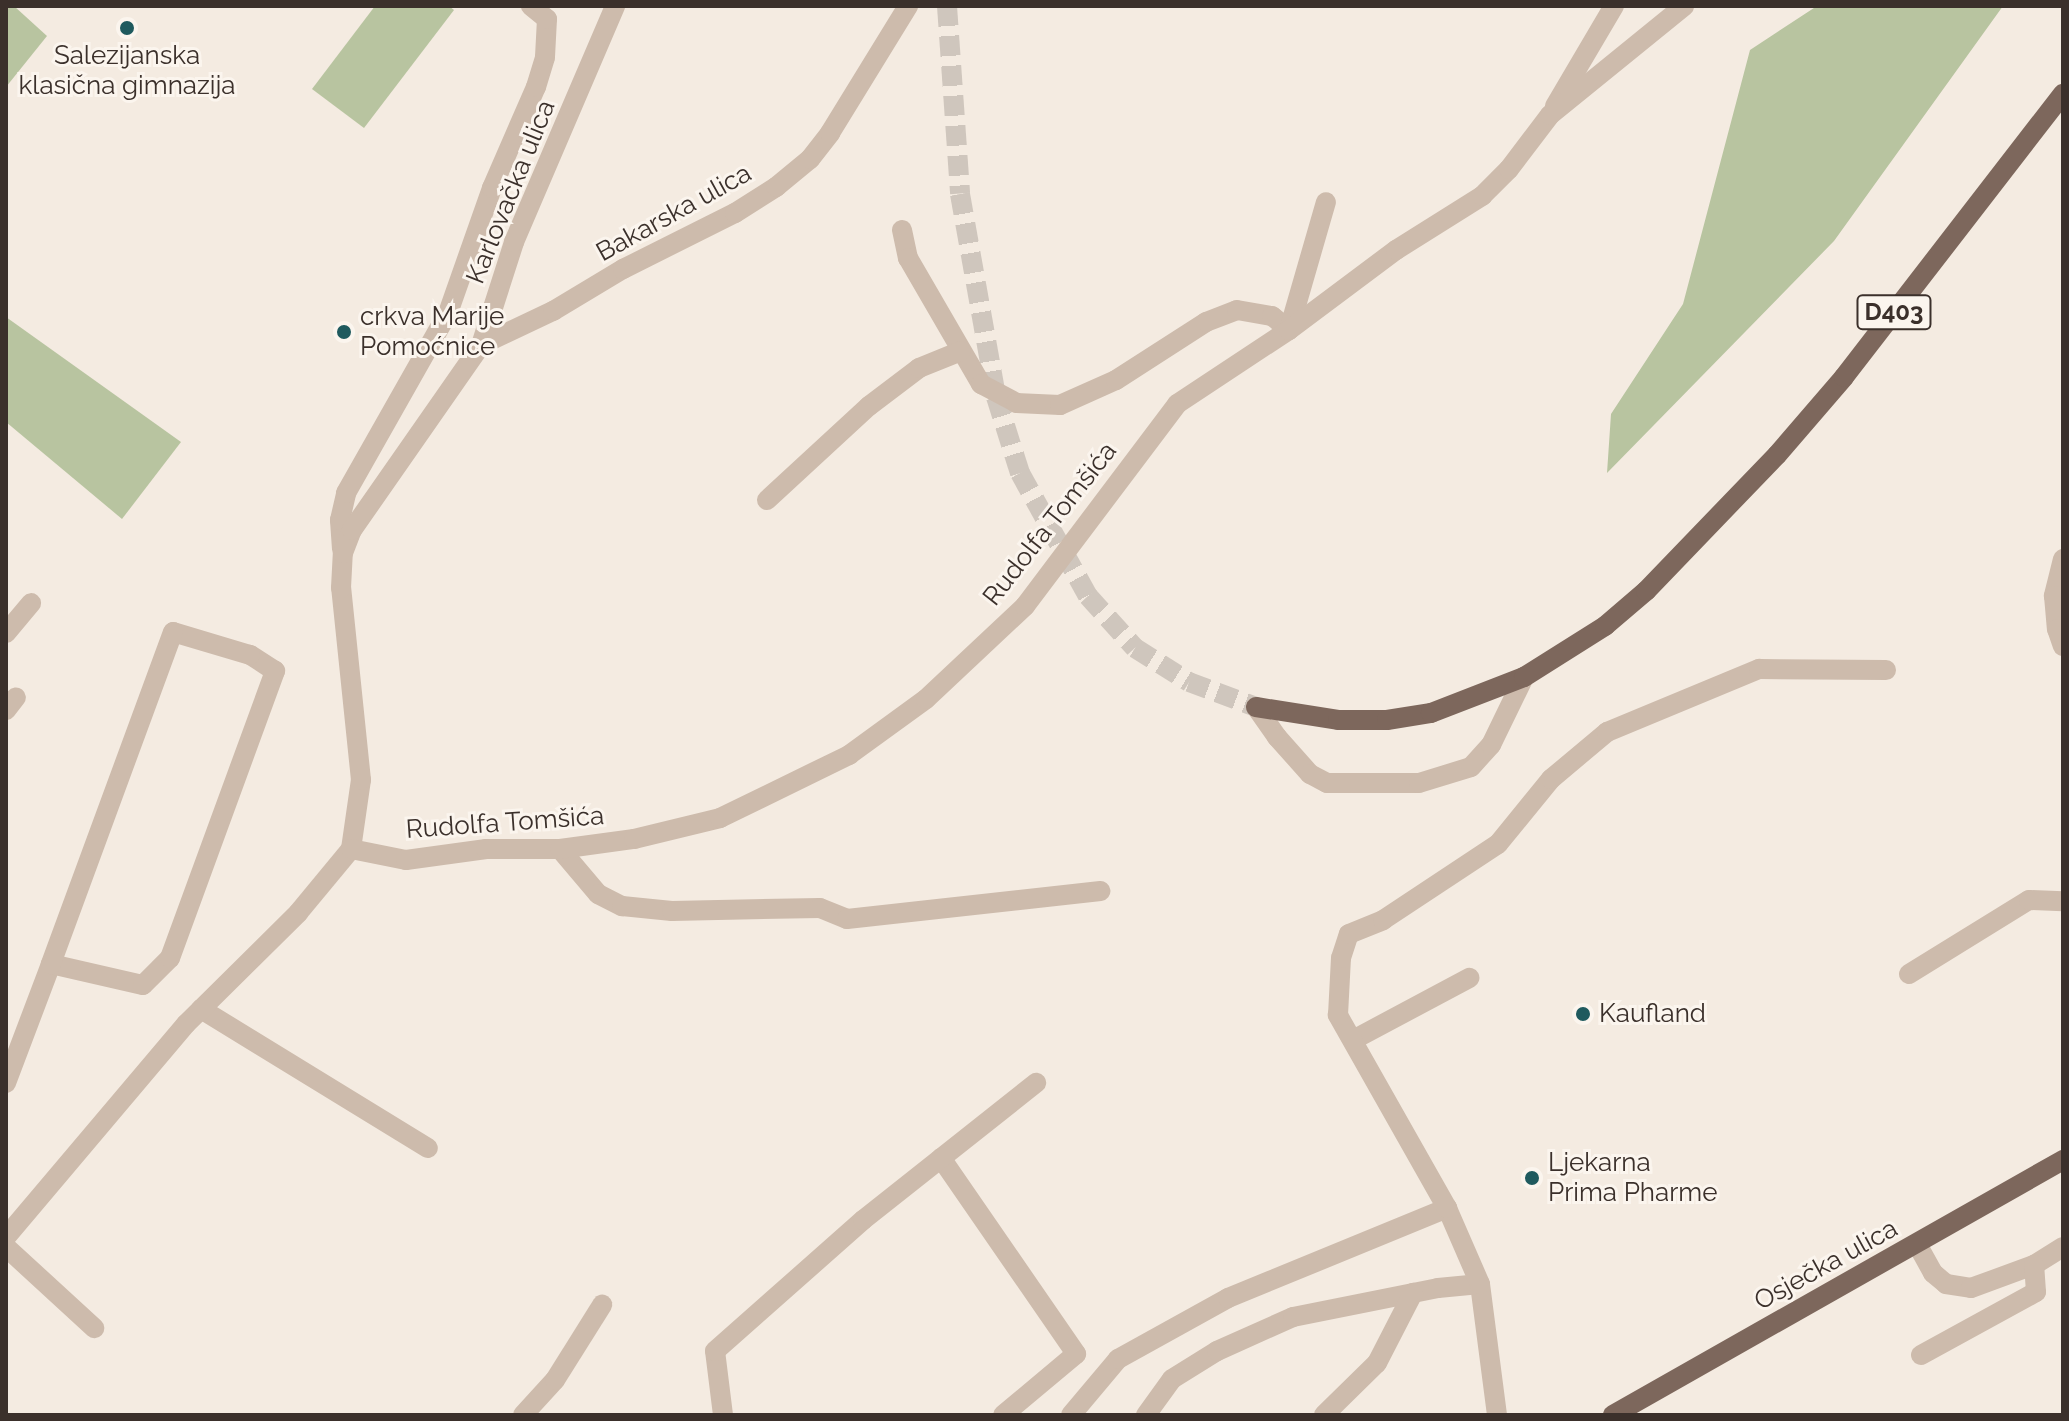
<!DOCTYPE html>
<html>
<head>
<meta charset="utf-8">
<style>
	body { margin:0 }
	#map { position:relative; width:2069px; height:1421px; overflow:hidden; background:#f4ebe1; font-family:Raleway,sans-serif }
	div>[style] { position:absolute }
	.green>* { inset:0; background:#b8c4a0 }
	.major-tunnel>* { height:20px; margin-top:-10px; transform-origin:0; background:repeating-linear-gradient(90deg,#cfc6bd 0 20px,transparent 0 30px) }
	.minor>* { height:20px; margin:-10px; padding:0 10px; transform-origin:10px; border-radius:10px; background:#cdbbac }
	.major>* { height:20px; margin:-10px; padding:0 10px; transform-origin:10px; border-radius:10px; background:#7d675c }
	.dots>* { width:22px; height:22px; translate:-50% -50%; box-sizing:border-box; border:4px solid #fbf5ee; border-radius:50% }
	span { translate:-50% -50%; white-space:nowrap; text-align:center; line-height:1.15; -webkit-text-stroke:6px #fbf5ee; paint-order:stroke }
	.shield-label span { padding:2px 6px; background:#fbf5ee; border:2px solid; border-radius:6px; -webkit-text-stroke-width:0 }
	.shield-label { font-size:24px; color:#3b302b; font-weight:700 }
	.poi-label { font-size:26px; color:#3b302b }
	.left { translate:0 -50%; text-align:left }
	.street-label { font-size:26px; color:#3b302b }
	.frame { position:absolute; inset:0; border:8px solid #3b302b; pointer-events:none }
</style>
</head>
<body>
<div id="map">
	<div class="green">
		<i style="clip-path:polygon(6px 6px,14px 6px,47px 36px,6px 87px)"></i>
		<i style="clip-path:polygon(375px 6px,449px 6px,454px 10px,364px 128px,312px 89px)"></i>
		<i style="clip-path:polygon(1817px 6px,2003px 6px,1834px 241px,1607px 473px,1611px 414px,1683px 304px,1750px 50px)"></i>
		<i style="clip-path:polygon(6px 317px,181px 442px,122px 519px,6px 422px)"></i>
	</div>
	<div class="major-tunnel">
		<i style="left:947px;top:6px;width:188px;rotate:86deg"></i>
		<i style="left:960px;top:194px;width:206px;rotate:79.9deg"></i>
		<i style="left:996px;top:397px;width:80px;rotate:72.5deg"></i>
		<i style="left:1020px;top:473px;width:141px;rotate:61.1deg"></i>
		<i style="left:1088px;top:596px;width:70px;rotate:47.9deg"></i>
		<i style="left:1135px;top:648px;width:64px;rotate:32.2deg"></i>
		<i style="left:1189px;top:682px;width:72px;rotate:20.5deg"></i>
	</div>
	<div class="minor">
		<i style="left:1555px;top:106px;width:116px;rotate:-59.5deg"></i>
		<i style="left:902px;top:230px;width:29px;rotate:78deg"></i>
		<i style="left:908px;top:258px;width:146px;rotate:59.9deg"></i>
		<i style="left:981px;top:384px;width:40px;rotate:28deg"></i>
		<i style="left:1016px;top:403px;width:44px;rotate:2.6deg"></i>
		<i style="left:1060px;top:405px;width:61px;rotate:-24.1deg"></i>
		<i style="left:1116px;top:380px;width:107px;rotate:-32.8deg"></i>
		<i style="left:1206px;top:322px;width:33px;rotate:-21deg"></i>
		<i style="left:1237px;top:310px;width:36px;rotate:10deg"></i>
		<i style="left:1272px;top:316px;width:22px;rotate:39deg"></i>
		<i style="left:1289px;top:330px;width:133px;rotate:-73.9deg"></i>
		<i style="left:481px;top:345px;width:80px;rotate:-25.3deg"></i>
		<i style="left:553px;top:311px;width:82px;rotate:-31deg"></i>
		<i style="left:623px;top:269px;width:125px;rotate:-26.6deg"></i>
		<i style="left:735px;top:213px;width:49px;rotate:-32.4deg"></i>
		<i style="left:776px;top:187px;width:44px;rotate:-39.5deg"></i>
		<i style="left:810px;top:159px;width:33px;rotate:-52deg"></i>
		<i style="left:830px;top:133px;width:149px;rotate:-58.4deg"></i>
		<i style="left:767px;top:500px;width:139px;rotate:-42.7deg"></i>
		<i style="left:869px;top:406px;width:63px;rotate:-37.2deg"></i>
		<i style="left:919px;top:368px;width:45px;rotate:-22deg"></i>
		<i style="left:342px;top:549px;width:29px;rotate:-94deg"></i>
		<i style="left:340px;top:520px;width:28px;rotate:-77deg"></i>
		<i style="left:346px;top:493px;width:207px;rotate:-60.5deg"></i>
		<i style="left:448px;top:313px;width:133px;rotate:-70.6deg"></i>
		<i style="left:492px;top:188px;width:110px;rotate:-66.5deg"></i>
		<i style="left:536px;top:87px;width:31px;rotate:-73deg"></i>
		<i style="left:545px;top:57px;width:38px;rotate:-87deg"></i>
		<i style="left:547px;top:19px;width:21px;rotate:-141deg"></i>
		<i style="left:2063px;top:559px;width:38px;rotate:104deg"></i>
		<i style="left:2054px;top:596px;width:33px;rotate:85deg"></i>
		<i style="left:2057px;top:629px;width:18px;rotate:71deg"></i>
		<i style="left:6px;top:633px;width:39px;rotate:-50deg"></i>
		<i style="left:1256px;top:707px;width:37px;rotate:55deg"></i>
		<i style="left:1277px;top:737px;width:50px;rotate:48.3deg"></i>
		<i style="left:1310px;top:774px;width:19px;rotate:28deg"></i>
		<i style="left:1327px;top:783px;width:92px"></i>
		<i style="left:1419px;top:783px;width:54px;rotate:-17.1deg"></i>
		<i style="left:1471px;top:767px;width:30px;rotate:-48deg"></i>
		<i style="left:1491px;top:745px;width:76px;rotate:-64.1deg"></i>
		<i style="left:6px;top:710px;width:16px;rotate:-52deg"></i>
		<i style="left:351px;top:849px;width:70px;rotate:-81.8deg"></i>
		<i style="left:361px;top:780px;width:193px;rotate:-95.9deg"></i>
		<i style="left:341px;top:588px;width:35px;rotate:-87deg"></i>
		<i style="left:343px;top:553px;width:25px;rotate:-69deg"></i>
		<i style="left:352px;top:530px;width:226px;rotate:-55.1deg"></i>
		<i style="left:481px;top:345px;width:108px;rotate:-72.2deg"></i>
		<i style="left:514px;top:242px;width:257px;rotate:-66.8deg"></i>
		<i style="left:560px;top:849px;width:59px;rotate:49.8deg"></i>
		<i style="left:598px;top:894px;width:27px;rotate:27deg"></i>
		<i style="left:622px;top:906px;width:50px;rotate:5.7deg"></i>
		<i style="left:672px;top:911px;width:148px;rotate:-1.2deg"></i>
		<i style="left:820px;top:908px;width:29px;rotate:22deg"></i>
		<i style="left:847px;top:919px;width:255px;rotate:-6.3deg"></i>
		<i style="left:1909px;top:974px;width:141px;rotate:-31.7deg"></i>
		<i style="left:2029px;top:900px;width:34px;rotate:2deg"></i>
		<i style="left:201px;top:1009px;width:266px;rotate:31.5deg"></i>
		<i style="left:1353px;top:1040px;width:132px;rotate:-28.1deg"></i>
		<i style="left:6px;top:1083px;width:127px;rotate:-69.3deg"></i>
		<i style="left:51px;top:964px;width:94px;rotate:12.9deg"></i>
		<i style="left:143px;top:985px;width:38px;rotate:-45deg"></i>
		<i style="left:170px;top:958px;width:306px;rotate:-69.9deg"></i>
		<i style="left:275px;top:671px;width:30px;rotate:-147deg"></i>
		<i style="left:250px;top:655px;width:80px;rotate:-163.4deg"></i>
		<i style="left:173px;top:632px;width:354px;rotate:110.2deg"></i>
		<i style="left:941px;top:1158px;width:238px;rotate:55.4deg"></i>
		<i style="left:1076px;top:1354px;width:95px;rotate:140.1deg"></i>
		<i style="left:6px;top:1237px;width:279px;rotate:-49.8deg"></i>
		<i style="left:186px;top:1024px;width:158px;rotate:-44.7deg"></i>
		<i style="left:298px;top:913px;width:83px;rotate:-50.4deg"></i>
		<i style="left:351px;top:849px;width:56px;rotate:11.3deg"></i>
		<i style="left:406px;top:860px;width:81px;rotate:-7.8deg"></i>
		<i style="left:486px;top:849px;width:74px"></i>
		<i style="left:560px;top:849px;width:75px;rotate:-7.7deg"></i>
		<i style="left:634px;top:839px;width:89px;rotate:-13.7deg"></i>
		<i style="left:720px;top:818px;width:144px;rotate:-26deg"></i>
		<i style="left:849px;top:755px;width:95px;rotate:-36deg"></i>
		<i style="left:926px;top:699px;width:136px;rotate:-43.2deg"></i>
		<i style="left:1025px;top:606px;width:253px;rotate:-53deg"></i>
		<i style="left:1177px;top:404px;width:134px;rotate:-33.5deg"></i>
		<i style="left:1289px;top:330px;width:134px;rotate:-36.8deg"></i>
		<i style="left:1396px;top:250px;width:102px;rotate:-32.1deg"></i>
		<i style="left:1482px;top:196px;width:38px;rotate:-45deg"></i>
		<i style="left:1509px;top:169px;width:68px;rotate:-52.8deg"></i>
		<i style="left:1550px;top:115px;width:173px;rotate:-39.1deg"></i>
		<i style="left:1917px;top:1244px;width:33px;rotate:61deg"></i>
		<i style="left:1933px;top:1273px;width:17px;rotate:40deg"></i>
		<i style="left:1946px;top:1284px;width:25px;rotate:9deg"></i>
		<i style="left:1971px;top:1288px;width:67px;rotate:-20.1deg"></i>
		<i style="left:2034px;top:1265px;width:34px;rotate:-32deg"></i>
		<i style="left:6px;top:1247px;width:120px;rotate:42.6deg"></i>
		<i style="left:1921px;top:1355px;width:131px;rotate:-28.7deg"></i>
		<i style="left:2036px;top:1292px;width:27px;rotate:-94deg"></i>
		<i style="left:523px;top:1415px;width:47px;rotate:-47.6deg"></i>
		<i style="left:555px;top:1380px;width:89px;rotate:-57.9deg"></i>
		<i style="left:723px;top:1415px;width:64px;rotate:-97.1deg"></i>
		<i style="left:715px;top:1351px;width:198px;rotate:-41.5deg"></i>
		<i style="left:863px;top:1220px;width:221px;rotate:-38.4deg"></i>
		<i style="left:1071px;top:1415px;width:73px;rotate:-50deg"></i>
		<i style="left:1118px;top:1359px;width:126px;rotate:-29deg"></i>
		<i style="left:1228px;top:1298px;width:237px;rotate:-22.3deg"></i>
		<i style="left:1146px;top:1415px;width:44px;rotate:-54.2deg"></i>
		<i style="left:1172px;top:1379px;width:53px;rotate:-31.9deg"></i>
		<i style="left:1217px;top:1351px;width:83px;rotate:-24.1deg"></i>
		<i style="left:1293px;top:1317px;width:148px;rotate:-11.3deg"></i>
		<i style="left:1438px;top:1288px;width:42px;rotate:-5.4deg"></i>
		<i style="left:1324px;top:1415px;width:74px;rotate:-44.5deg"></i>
		<i style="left:1377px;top:1363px;width:79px;rotate:-62.8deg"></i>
		<i style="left:1497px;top:1415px;width:132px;rotate:-97.4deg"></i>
		<i style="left:1480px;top:1284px;width:83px;rotate:-113.5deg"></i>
		<i style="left:1447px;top:1208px;width:222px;rotate:-119.5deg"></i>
		<i style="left:1338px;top:1015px;width:57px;rotate:-87deg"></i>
		<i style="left:1341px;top:958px;width:25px;rotate:-72deg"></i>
		<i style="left:1349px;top:934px;width:37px;rotate:-22deg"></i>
		<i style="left:1383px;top:920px;width:138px;rotate:-33.5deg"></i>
		<i style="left:1498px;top:844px;width:84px;rotate:-50.8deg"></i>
		<i style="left:1551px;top:779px;width:73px;rotate:-40deg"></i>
		<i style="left:1607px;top:732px;width:165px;rotate:-22.5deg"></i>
		<i style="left:1759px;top:669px;width:127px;rotate:0.5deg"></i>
	</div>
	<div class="major">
		<i style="left:1256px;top:707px;width:83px;rotate:9deg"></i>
		<i style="left:1338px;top:720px;width:49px"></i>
		<i style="left:1387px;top:720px;width:45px;rotate:-9deg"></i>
		<i style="left:1431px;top:713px;width:100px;rotate:-21.2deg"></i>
		<i style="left:1524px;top:677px;width:96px;rotate:-32.2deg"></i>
		<i style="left:1605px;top:626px;width:54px;rotate:-40.5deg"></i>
		<i style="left:1646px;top:591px;width:189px;rotate:-46.1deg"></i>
		<i style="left:1777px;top:455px;width:103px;rotate:-49.3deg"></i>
		<i style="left:1844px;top:377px;width:358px;rotate:-52.3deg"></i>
		<i style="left:1613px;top:1415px;width:517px;rotate:-29.54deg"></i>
	</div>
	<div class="dots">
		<i style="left:127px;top:28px;background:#1f5a5e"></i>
		<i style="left:344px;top:332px;background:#1f5a5e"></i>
		<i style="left:1583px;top:1014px;background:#1f5a5e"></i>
		<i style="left:1532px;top:1178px;background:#1f5a5e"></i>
	</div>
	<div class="shield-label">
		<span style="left:1894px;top:312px">D403</span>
	</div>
	<div class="poi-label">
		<span style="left:127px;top:71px">Salezijanska<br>klasična gimnazija</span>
		<span class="left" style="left:360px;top:332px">crkva Marije<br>Pomoćnice</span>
		<span class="left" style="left:1599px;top:1014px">Kaufland</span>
		<span class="left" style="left:1548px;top:1178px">Ljekarna<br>Prima Pharme</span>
	</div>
	<div class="street-label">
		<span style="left:511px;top:192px;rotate:-68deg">Karlovačka ulica</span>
		<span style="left:674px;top:213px;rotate:-29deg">Bakarska ulica</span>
		<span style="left:1050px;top:524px;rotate:-52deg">Rudolfa Tomšića</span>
		<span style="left:505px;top:823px;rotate:-4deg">Rudolfa Tomšića</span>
		<span style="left:1826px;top:1265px;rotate:-29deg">Osječka ulica</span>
	</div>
	<div class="frame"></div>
</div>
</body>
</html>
